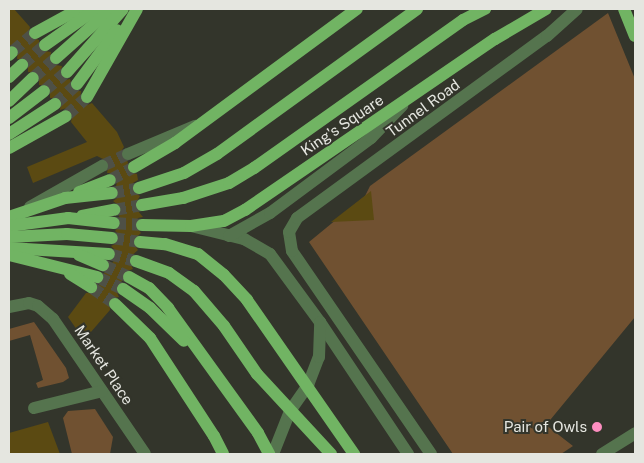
<!DOCTYPE html>
<html>
<head>
<meta charset="utf-8">
<style>
	body { margin:0 }
	#map { position:relative; width:644px; height:463px; overflow:hidden; background:#33352b; font-family:"Public Sans",sans-serif }
	div>[style] { position:absolute }
	.green>* { inset:0; background:#705131 }
	.building>* { inset:0; background:#5b4a12 }
	.minor-tunnel>* { height:12px; margin-top:-6px; transform-origin:0; background:repeating-linear-gradient(90deg,#4e5046 0 12px,transparent 0 18px) }
	.major-tunnel>* { height:12px; margin-top:-6px; transform-origin:0; background:repeating-linear-gradient(90deg,#4e5046 0 12px,transparent 0 18px) }
	.minor>* { height:12px; margin:-6px; padding:0 6px; transform-origin:6px; border-radius:6px; background:#55744e }
	.major>* { height:12px; margin:-6px; padding:0 6px; transform-origin:6px; border-radius:6px; background:#71b463 }
	.dots>* { width:14px; height:14px; translate:-50% -50%; box-sizing:border-box; border:2px solid #33352b; border-radius:50% }
	span { translate:-50% -50%; white-space:nowrap; text-align:center; line-height:1.15; -webkit-text-stroke:4px #33352b; paint-order:stroke }
	.street-label { font-size:15px; color:#e5e6e0 }
	.poi-label { font-size:15px; color:#e5e6e0 }
	.right { translate:-100% -50%; text-align:right }
	.frame { position:absolute; inset:0; border:10px solid #e5e6e0; pointer-events:none }
</style>
</head>
<body>
<div id="map">
	<div class="green">
		<i style="clip-path:polygon(608px 13px,635px 79px,635px 317px,546px 425px,573px 446px,561px 454px,453px 454px,309px 242px,365px 196px,370px 186px)"></i>
		<i style="clip-path:polygon(34px 322px,66px 368px,69px 378px,63px 382px,38px 388px,36px 383px,43px 380px,30px 335px,9px 341px,9px 329px)"></i>
		<i style="clip-path:polygon(95px 409px,113px 437px,110px 454px,72px 454px,63px 418px,68px 411px)"></i>
	</div>
	<div class="building">
		<i style="clip-path:polygon(9px 9px,14px 9px,30px 27px,28px 36px,39px 40px,39px 50px,51px 52px,50px 64px,62px 66px,60px 75px,65px 80px,70px 79px,73px 91px,81px 91px,80px 102px,87px 105px,92px 103px,117px 132px,124px 147px,120px 153px,128px 162px,127px 171px,137px 174px,138px 180px,133px 183px,131px 190px,140px 196px,134px 206px,143px 217px,138px 218px,134px 224px,141px 233px,132px 241px,138px 250px,128px 259px,133px 269px,122px 273px,122px 281px,115px 288px,119px 297px,109px 299px,110px 310px,84px 340px,68px 317px,86px 293px,98px 292px,99px 285px,105px 279px,104px 273px,116px 258px,116px 251px,111px 246px,119px 242px,120px 235px,115px 231px,122px 223px,119px 216px,122px 208px,113px 201px,120px 196px,116px 186px,118px 178px,115px 173px,107px 173px,109px 162px,97px 156px,33px 183px,27px 167px,87px 142px,71px 122px,73px 112px,67px 108px,60px 110px,61px 99px,50px 98px,50px 86px,39px 85px,39px 73px,28px 72px,28px 60px,17px 59px,18px 47px,9px 45px)"></i>
		<i style="clip-path:polygon(371px 191px,374px 220px,331px 222px)"></i>
		<i style="clip-path:polygon(48px 422px,60px 454px,9px 454px,9px 433px)"></i>
	</div>
	<div class="minor-tunnel">
		<i style="left:102px;top:166px;width:29px;rotate:-25deg"></i>
	</div>
	<div class="major-tunnel">
		<i style="left:12px;top:52px;width:30px;rotate:-40deg"></i>
		<i style="left:22px;top:65px;width:30px;rotate:-41deg"></i>
		<i style="left:33px;top:78px;width:30px;rotate:-41deg"></i>
		<i style="left:44px;top:91px;width:30px;rotate:-40deg"></i>
		<i style="left:55px;top:104px;width:30px;rotate:-42deg"></i>
		<i style="left:66px;top:116px;width:28px;rotate:-42deg"></i>
		<i style="left:110px;top:180px;width:27px;rotate:-28deg"></i>
		<i style="left:112px;top:193px;width:27px;rotate:-10deg"></i>
		<i style="left:114px;top:210px;width:28px;rotate:-10deg"></i>
		<i style="left:114px;top:223px;width:28px;rotate:4deg"></i>
		<i style="left:112px;top:238px;width:28px;rotate:8deg"></i>
		<i style="left:109px;top:254px;width:28px;rotate:15deg"></i>
		<i style="left:103px;top:265px;width:29px;rotate:25deg"></i>
		<i style="left:97px;top:277px;width:29px;rotate:25deg"></i>
		<i style="left:91px;top:287px;width:29px;rotate:35deg"></i>
	</div>
	<div class="minor">
		<i style="left:128px;top:154px;width:73px;rotate:-22.7deg"></i>
		<i style="left:30px;top:207px;width:83px;rotate:-29.7deg"></i>
		<i style="left:191px;top:226px;width:55px;rotate:13.8deg"></i>
		<i style="left:244px;top:239px;width:30px;rotate:30deg"></i>
		<i style="left:270px;top:254px;width:84px;rotate:53.7deg"></i>
		<i style="left:320px;top:322px;width:159px;rotate:56.3deg"></i>
		<i style="left:229px;top:236px;width:47px;rotate:-29.3deg"></i>
		<i style="left:270px;top:213px;width:126px;rotate:-36.6deg"></i>
		<i style="left:371px;top:138px;width:45px;rotate:-45.9deg"></i>
		<i style="left:9px;top:307px;width:20px;rotate:-11deg"></i>
		<i style="left:29px;top:303px;width:9px;rotate:18deg"></i>
		<i style="left:38px;top:306px;width:20px;rotate:41deg"></i>
		<i style="left:53px;top:319px;width:163px;rotate:55.7deg"></i>
		<i style="left:34px;top:408px;width:70px;rotate:-14deg"></i>
		<i style="left:273px;top:454px;width:46px;rotate:-68.4deg"></i>
		<i style="left:290px;top:411px;width:32px;rotate:-55deg"></i>
		<i style="left:308px;top:385px;width:30px;rotate:-69deg"></i>
		<i style="left:319px;top:357px;width:35px;rotate:-88deg"></i>
		<i style="left:431px;top:454px;width:246px;rotate:-124.4deg"></i>
		<i style="left:292px;top:251px;width:19px;rotate:-99deg"></i>
		<i style="left:289px;top:232px;width:16px;rotate:-60deg"></i>
		<i style="left:297px;top:218px;width:309px;rotate:-36.1deg"></i>
		<i style="left:547px;top:36px;width:40px;rotate:-42deg"></i>
		<i style="left:602px;top:454px;width:39px;rotate:-32deg"></i>
	</div>
	<div class="major">
		<i style="left:624px;top:9px;width:29px;rotate:68deg"></i>
		<i style="left:35px;top:33px;width:50px;rotate:-28.6deg"></i>
		<i style="left:45px;top:45px;width:62px;rotate:-35.2deg"></i>
		<i style="left:9px;top:55px;width:4px;rotate:-45deg"></i>
		<i style="left:56px;top:58px;width:74px;rotate:-41.7deg"></i>
		<i style="left:67px;top:72px;width:84px;rotate:-48.4deg"></i>
		<i style="left:9px;top:77px;width:18px;rotate:-43deg"></i>
		<i style="left:77px;top:84px;width:67px;rotate:-53.5deg"></i>
		<i style="left:87px;top:97px;width:101px;rotate:-60.4deg"></i>
		<i style="left:9px;top:101px;width:33px;rotate:-44deg"></i>
		<i style="left:9px;top:118px;width:44px;rotate:-37.6deg"></i>
		<i style="left:9px;top:134px;width:55px;rotate:-33.1deg"></i>
		<i style="left:9px;top:148px;width:65px;rotate:-29.3deg"></i>
		<i style="left:134px;top:167px;width:48px;rotate:-30.3deg"></i>
		<i style="left:175px;top:143px;width:226px;rotate:-36.4deg"></i>
		<i style="left:139px;top:188px;width:47px;rotate:-18.4deg"></i>
		<i style="left:184px;top:173px;width:38px;rotate:-30deg"></i>
		<i style="left:217px;top:154px;width:247px;rotate:-35.9deg"></i>
		<i style="left:79px;top:192px;width:33px;rotate:-21deg"></i>
		<i style="left:142px;top:205px;width:42px;rotate:-9.7deg"></i>
		<i style="left:183px;top:198px;width:48px;rotate:-18.1deg"></i>
		<i style="left:229px;top:183px;width:29px;rotate:-31deg"></i>
		<i style="left:254px;top:168px;width:256px;rotate:-35.3deg"></i>
		<i style="left:463px;top:20px;width:25px;rotate:-27deg"></i>
		<i style="left:82px;top:216px;width:33px;rotate:-11deg"></i>
		<i style="left:9px;top:217px;width:59px;rotate:-18.7deg"></i>
		<i style="left:65px;top:198px;width:47px;rotate:-6.1deg"></i>
		<i style="left:142px;top:225px;width:49px;rotate:1.2deg"></i>
		<i style="left:191px;top:226px;width:33px;rotate:-9deg"></i>
		<i style="left:224px;top:221px;width:24px;rotate:-28deg"></i>
		<i style="left:245px;top:210px;width:303px;rotate:-34.4deg"></i>
		<i style="left:495px;top:39px;width:59px;rotate:-30.5deg"></i>
		<i style="left:9px;top:226px;width:60px;rotate:-7.7deg"></i>
		<i style="left:68px;top:218px;width:46px;rotate:6.2deg"></i>
		<i style="left:9px;top:237px;width:58px;rotate:-3deg"></i>
		<i style="left:67px;top:234px;width:45px;rotate:5.1deg"></i>
		<i style="left:140px;top:242px;width:25px;rotate:5deg"></i>
		<i style="left:165px;top:244px;width:34px;rotate:17deg"></i>
		<i style="left:198px;top:254px;width:33px;rotate:39deg"></i>
		<i style="left:224px;top:275px;width:34px;rotate:47deg"></i>
		<i style="left:247px;top:300px;width:188px;rotate:55.2deg"></i>
		<i style="left:9px;top:248px;width:100px;rotate:3.4deg"></i>
		<i style="left:9px;top:255px;width:91px;rotate:14deg"></i>
		<i style="left:79px;top:255px;width:26px;rotate:23deg"></i>
		<i style="left:136px;top:261px;width:35px;rotate:20deg"></i>
		<i style="left:169px;top:273px;width:31px;rotate:36deg"></i>
		<i style="left:194px;top:291px;width:46px;rotate:49.4deg"></i>
		<i style="left:224px;top:326px;width:58px;rotate:55.5deg"></i>
		<i style="left:257px;top:374px;width:109px;rotate:47.2deg"></i>
		<i style="left:70px;top:274px;width:25px;rotate:32deg"></i>
		<i style="left:129px;top:277px;width:23px;rotate:29deg"></i>
		<i style="left:149px;top:288px;width:28px;rotate:46deg"></i>
		<i style="left:168px;top:308px;width:154px;rotate:54.2deg"></i>
		<i style="left:258px;top:433px;width:24px;rotate:62deg"></i>
		<i style="left:123px;top:289px;width:33px;rotate:35deg"></i>
		<i style="left:150px;top:308px;width:47px;rotate:44.1deg"></i>
		<i style="left:115px;top:304px;width:49px;rotate:44.2deg"></i>
		<i style="left:150px;top:338px;width:117px;rotate:56.9deg"></i>
		<i style="left:214px;top:436px;width:20px;rotate:63deg"></i>
	</div>
	<div class="dots">
		<i style="left:597px;top:427px;background:#fd8ec0"></i>
	</div>
	<div class="street-label">
		<span style="left:423px;top:108px;rotate:-36deg">Tunnel Road</span>
		<span style="left:342px;top:125px;rotate:-34deg">King's Square</span>
		<span style="left:104px;top:365px;rotate:56deg">Market Place</span>
	</div>
	<div class="poi-label">
		<span class="right" style="left:587px;top:427px">Pair of Owls</span>
	</div>
	<div class="frame"></div>
</div>
</body>
</html>
